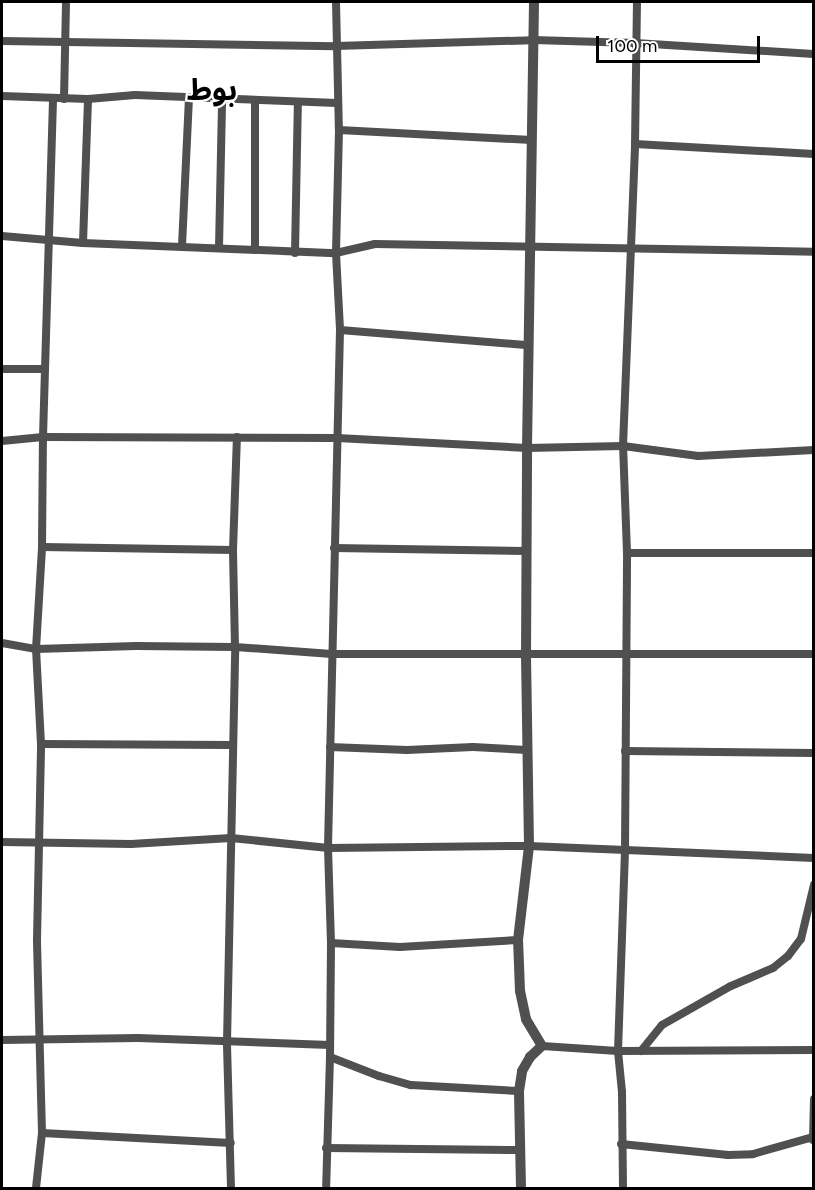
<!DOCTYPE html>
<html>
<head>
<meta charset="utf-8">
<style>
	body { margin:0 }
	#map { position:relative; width:815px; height:1190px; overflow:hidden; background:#fff; font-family:Figtree,"Noto Sans Arabic",sans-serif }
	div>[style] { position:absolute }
	.minor>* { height:8px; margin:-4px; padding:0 4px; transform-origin:4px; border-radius:4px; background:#505050 }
	.tertiary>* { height:10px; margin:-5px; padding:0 5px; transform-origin:5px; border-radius:5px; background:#505050 }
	span { translate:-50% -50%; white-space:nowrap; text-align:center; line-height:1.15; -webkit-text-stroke:4.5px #fff; paint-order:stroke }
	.town-label { font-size:30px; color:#000; font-weight:700 }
	.frame { position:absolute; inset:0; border:3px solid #000; pointer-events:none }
	.scale { position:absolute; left:596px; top:36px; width:164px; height:27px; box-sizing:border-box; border:3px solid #000; border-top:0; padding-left:8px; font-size:18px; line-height:21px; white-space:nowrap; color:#000; -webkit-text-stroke:4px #fff; paint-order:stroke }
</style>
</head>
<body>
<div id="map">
	<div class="minor">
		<i style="left:336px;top:2px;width:128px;rotate:88.7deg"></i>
		<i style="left:339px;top:130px;width:123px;rotate:91.4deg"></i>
		<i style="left:336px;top:253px;width:40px;rotate:-13deg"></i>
		<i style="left:375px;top:244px;width:439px;rotate:1deg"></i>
		<i style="left:2px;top:41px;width:334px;rotate:0.9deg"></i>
		<i style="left:336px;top:46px;width:197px;rotate:-1.7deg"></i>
		<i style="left:533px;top:40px;width:102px;rotate:1.7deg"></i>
		<i style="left:635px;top:43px;width:179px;rotate:3.5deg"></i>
		<i style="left:2px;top:96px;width:86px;rotate:2deg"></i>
		<i style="left:88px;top:99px;width:47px;rotate:-4.9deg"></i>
		<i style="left:135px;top:95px;width:202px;rotate:2.3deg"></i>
		<i style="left:64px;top:99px;width:97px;rotate:-88.8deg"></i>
		<i style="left:255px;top:102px;width:148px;rotate:90deg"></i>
		<i style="left:339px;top:130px;width:193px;rotate:3deg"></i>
		<i style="left:635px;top:144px;width:179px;rotate:3.2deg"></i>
		<i style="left:2px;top:236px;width:81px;rotate:4.9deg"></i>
		<i style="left:83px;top:243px;width:253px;rotate:2.3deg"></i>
		<i style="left:336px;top:253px;width:77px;rotate:87deg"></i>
		<i style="left:340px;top:330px;width:518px;rotate:91.33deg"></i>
		<i style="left:328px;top:848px;width:95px;rotate:88.2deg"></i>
		<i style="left:331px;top:943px;width:114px;rotate:90.5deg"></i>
		<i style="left:330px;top:1057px;width:131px;rotate:91.7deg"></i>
		<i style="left:83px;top:243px;width:144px;rotate:-88deg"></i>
		<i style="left:182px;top:246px;width:148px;rotate:-87.3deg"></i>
		<i style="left:219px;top:248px;width:148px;rotate:-88.8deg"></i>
		<i style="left:295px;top:253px;width:150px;rotate:-88.9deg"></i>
		<i style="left:340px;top:330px;width:189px;rotate:4.6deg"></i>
		<i style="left:2px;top:369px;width:43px"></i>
		<i style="left:2px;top:441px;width:41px;rotate:-5.6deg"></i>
		<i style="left:43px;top:437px;width:294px;rotate:0.2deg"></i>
		<i style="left:337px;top:438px;width:190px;rotate:3deg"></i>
		<i style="left:527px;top:448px;width:96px;rotate:-1.2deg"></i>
		<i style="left:623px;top:446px;width:76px;rotate:7.6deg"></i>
		<i style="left:698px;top:456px;width:116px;rotate:-3deg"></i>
		<i style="left:42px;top:547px;width:191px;rotate:0.9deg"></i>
		<i style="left:334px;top:548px;width:192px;rotate:0.9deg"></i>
		<i style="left:627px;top:553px;width:187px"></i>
		<i style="left:2px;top:643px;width:35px;rotate:10deg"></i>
		<i style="left:36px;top:649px;width:100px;rotate:-1.7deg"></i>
		<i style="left:136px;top:646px;width:99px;rotate:0.6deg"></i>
		<i style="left:235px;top:647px;width:97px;rotate:4.1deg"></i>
		<i style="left:332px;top:654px;width:482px"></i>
		<i style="left:41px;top:744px;width:191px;rotate:0.3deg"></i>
		<i style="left:330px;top:747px;width:77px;rotate:2.2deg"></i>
		<i style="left:407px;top:750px;width:66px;rotate:-2.6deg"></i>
		<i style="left:473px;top:747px;width:54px;rotate:3.2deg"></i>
		<i style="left:625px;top:751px;width:189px;rotate:0.6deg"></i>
		<i style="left:2px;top:842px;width:129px;rotate:0.9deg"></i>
		<i style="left:131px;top:844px;width:100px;rotate:-3.4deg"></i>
		<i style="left:231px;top:838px;width:98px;rotate:5.9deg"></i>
		<i style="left:328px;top:848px;width:201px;rotate:-0.6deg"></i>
		<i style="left:529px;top:846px;width:285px;rotate:2.4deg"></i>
		<i style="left:331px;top:943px;width:69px;rotate:3.3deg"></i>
		<i style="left:400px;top:947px;width:118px;rotate:-3.4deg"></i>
		<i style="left:2px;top:1040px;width:136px;rotate:-0.8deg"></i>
		<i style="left:138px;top:1038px;width:192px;rotate:2.1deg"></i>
		<i style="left:542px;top:1046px;width:76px;rotate:3.8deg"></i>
		<i style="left:618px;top:1051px;width:196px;rotate:-0.3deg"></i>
		<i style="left:641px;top:1051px;width:33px;rotate:-51deg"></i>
		<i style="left:662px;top:1025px;width:79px;rotate:-29.5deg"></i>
		<i style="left:731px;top:986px;width:46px;rotate:-23.2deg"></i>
		<i style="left:773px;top:968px;width:19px;rotate:-39deg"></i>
		<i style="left:788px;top:956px;width:21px;rotate:-53deg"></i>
		<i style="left:801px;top:939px;width:56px;rotate:-76.5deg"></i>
		<i style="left:330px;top:1057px;width:53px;rotate:21.2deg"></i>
		<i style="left:379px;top:1076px;width:33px;rotate:16deg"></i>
		<i style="left:411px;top:1085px;width:108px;rotate:3.2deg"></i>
		<i style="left:42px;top:1133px;width:189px;rotate:3deg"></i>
		<i style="left:813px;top:1140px;width:41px;rotate:-88.6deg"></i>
		<i style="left:621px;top:1144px;width:108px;rotate:5.9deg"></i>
		<i style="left:728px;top:1155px;width:25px;rotate:-2deg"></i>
		<i style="left:753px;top:1154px;width:62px;rotate:-15.8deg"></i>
		<i style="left:326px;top:1148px;width:195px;rotate:0.6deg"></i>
		<i style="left:36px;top:1188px;width:55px;rotate:-83.8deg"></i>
		<i style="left:42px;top:1133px;width:193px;rotate:-91.5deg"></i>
		<i style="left:37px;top:940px;width:196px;rotate:-88.8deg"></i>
		<i style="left:41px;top:744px;width:95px;rotate:-93deg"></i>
		<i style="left:36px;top:649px;width:102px;rotate:-86.6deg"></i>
		<i style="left:42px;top:547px;width:110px;rotate:-89.5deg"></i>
		<i style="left:43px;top:437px;width:339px;rotate:-88.3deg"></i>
		<i style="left:231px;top:1188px;width:146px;rotate:-91.6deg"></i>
		<i style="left:227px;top:1042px;width:395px;rotate:-88.8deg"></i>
		<i style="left:235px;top:647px;width:97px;rotate:-91.2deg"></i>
		<i style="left:233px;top:550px;width:113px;rotate:-88deg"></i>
		<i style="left:623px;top:1188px;width:96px;rotate:-90.6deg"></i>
		<i style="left:622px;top:1092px;width:41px;rotate:-95.6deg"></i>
		<i style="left:618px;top:1051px;width:199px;rotate:-88deg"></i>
		<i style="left:625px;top:852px;width:299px;rotate:-89.6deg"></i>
		<i style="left:627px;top:553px;width:107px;rotate:-92.1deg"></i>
		<i style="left:623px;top:446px;width:302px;rotate:-87.7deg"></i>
		<i style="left:635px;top:144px;width:142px;rotate:-89.2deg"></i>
	</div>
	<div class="tertiary">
		<i style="left:521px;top:1188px;width:97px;rotate:-91.2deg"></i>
		<i style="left:519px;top:1091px;width:20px;rotate:-81deg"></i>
		<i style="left:522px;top:1071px;width:16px;rotate:-60deg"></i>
		<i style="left:530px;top:1057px;width:16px;rotate:-43deg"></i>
		<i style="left:542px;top:1046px;width:31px;rotate:-121deg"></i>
		<i style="left:526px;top:1019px;width:29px;rotate:-102deg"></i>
		<i style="left:520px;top:991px;width:51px;rotate:-92.2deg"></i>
		<i style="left:518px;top:940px;width:95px;rotate:-83.3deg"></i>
		<i style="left:529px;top:846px;width:190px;rotate:-90.9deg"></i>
		<i style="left:526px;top:656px;width:208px;rotate:-89.7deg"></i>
		<i style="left:527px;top:448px;width:446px;rotate:-89.1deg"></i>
	</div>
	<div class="town-label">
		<span style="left:212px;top:90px">بوط</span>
	</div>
	<div class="frame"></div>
	<div class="scale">100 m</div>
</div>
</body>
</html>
